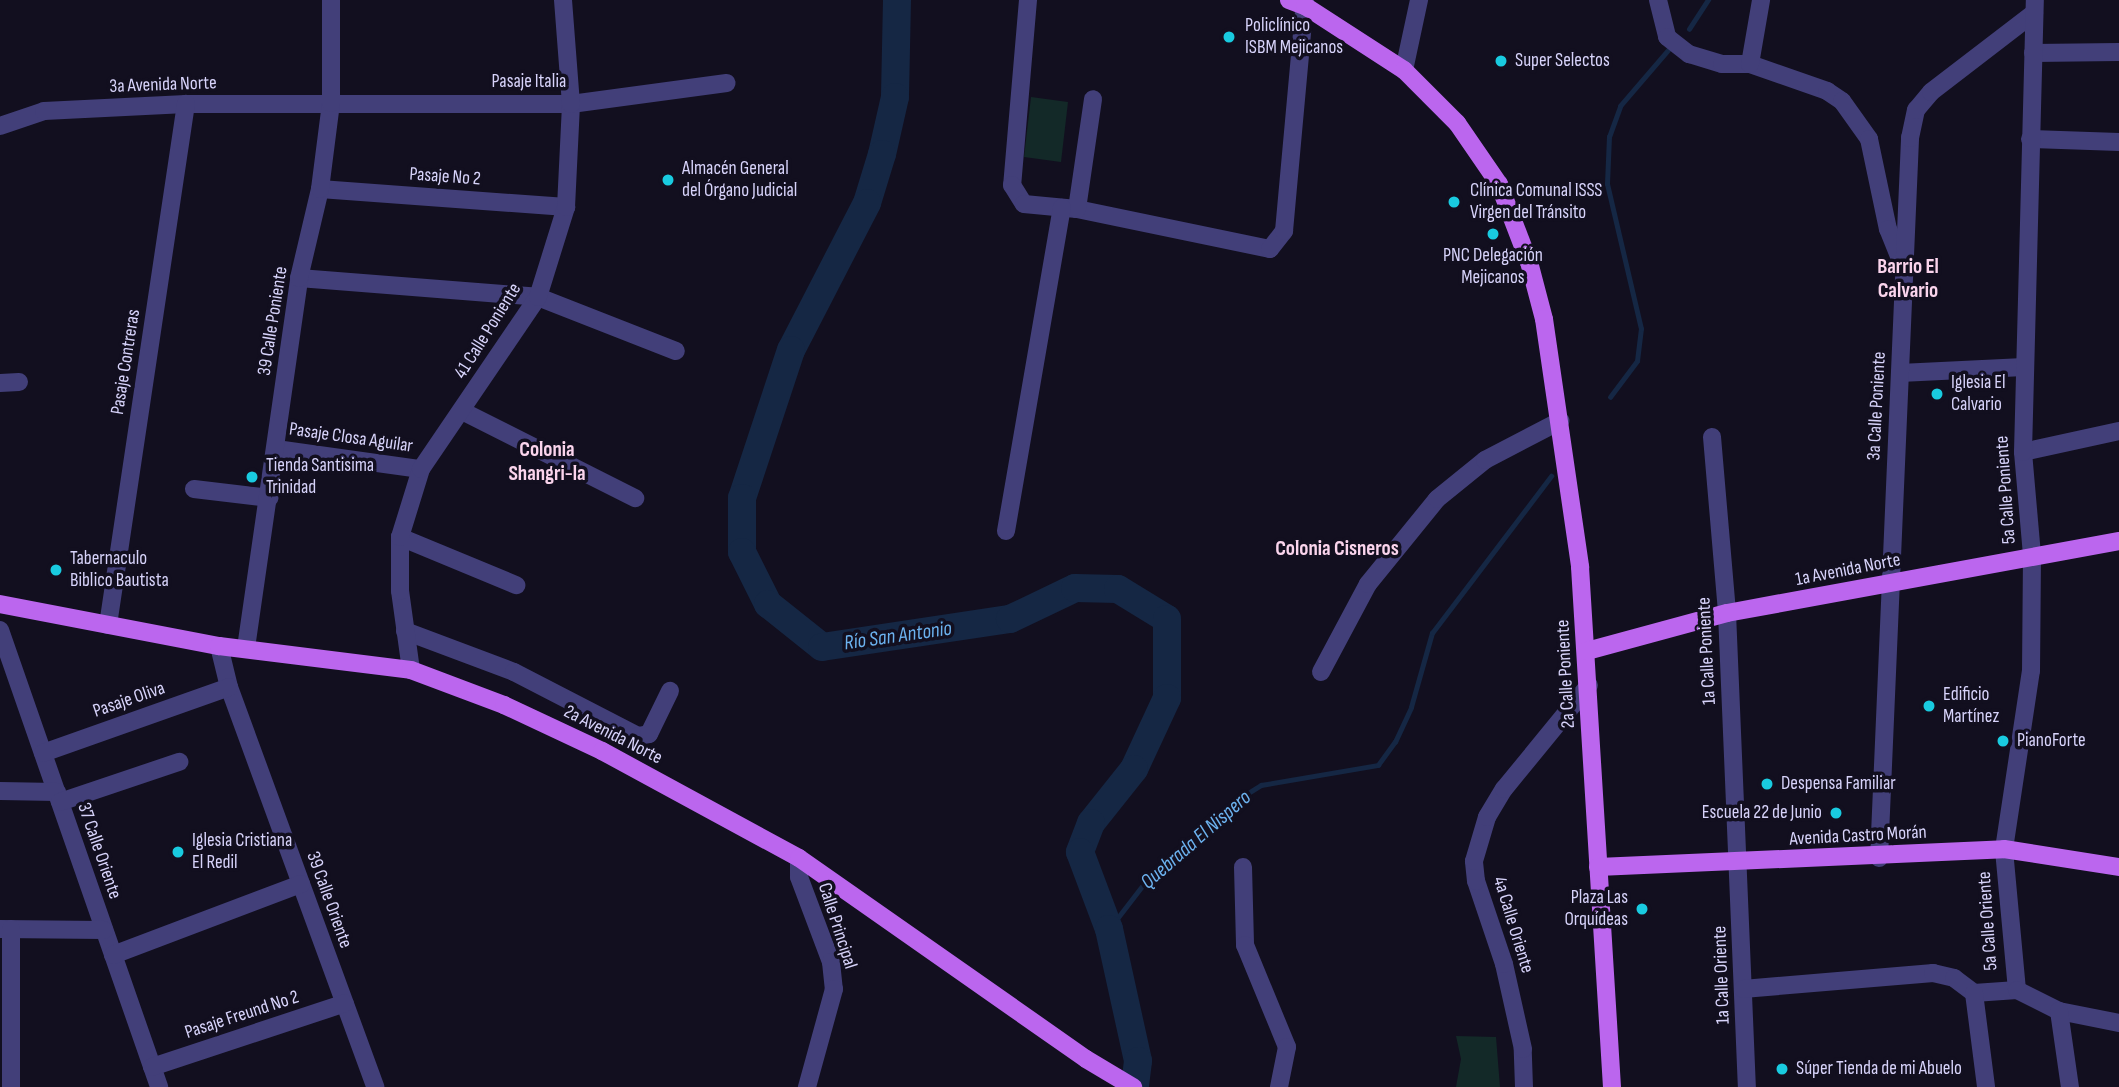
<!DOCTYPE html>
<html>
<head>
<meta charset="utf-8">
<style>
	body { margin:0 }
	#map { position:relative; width:2119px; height:1087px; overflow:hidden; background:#120f1f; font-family:"Sofia Sans Condensed",sans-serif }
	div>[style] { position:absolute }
	.green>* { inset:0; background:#132928 }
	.stream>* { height:4.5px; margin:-2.25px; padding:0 2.25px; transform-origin:2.25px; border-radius:2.25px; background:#152744 }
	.river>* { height:28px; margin:-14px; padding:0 14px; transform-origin:14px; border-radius:14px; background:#152744 }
	.minor>* { height:18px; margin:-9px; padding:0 9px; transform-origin:9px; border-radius:9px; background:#423f79 }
	.major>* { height:18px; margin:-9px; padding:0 9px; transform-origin:9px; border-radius:9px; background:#b6e }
	.dots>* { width:19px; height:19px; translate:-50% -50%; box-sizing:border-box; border:4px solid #120f1f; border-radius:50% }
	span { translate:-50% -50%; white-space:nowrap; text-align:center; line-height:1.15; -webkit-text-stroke:7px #120f1f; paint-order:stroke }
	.poi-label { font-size:19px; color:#d7d3fa }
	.left { translate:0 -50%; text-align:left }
	.right { translate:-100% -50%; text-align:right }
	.street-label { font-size:19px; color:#d7d3fa }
	.neighbourhood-label { font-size:21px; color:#fad4ec; font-weight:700 }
	.water-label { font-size:21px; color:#6cb2ef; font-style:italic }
</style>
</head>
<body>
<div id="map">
	<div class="green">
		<i style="clip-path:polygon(1031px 97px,1068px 102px,1061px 162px,1024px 157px)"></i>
		<i style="clip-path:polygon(1456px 1036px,1496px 1037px,1500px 1087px,1456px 1087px,1461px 1059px)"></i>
	</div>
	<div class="stream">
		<i style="left:1689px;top:29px;width:35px;rotate:-57deg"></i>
		<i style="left:1610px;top:397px;width:45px;rotate:-53.1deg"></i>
		<i style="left:1637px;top:361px;width:32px;rotate:-83deg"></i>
		<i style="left:1641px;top:329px;width:149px;rotate:-103.2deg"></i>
		<i style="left:1607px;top:184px;width:47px;rotate:-87.6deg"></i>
		<i style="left:1609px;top:137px;width:33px;rotate:-70deg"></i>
		<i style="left:1620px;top:106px;width:74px;rotate:-49.4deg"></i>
		<i style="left:1109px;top:929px;width:66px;rotate:-52.4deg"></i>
		<i style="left:1149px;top:877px;width:113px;rotate:-41.4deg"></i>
		<i style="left:1234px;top:802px;width:32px;rotate:-32deg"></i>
		<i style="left:1261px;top:785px;width:119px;rotate:-9.7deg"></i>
		<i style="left:1378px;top:765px;width:29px;rotate:-54deg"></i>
		<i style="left:1395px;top:742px;width:38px;rotate:-65deg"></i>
		<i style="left:1411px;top:707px;width:77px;rotate:-74.2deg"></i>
		<i style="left:1432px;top:633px;width:197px;rotate:-52.8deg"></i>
	</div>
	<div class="river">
		<i style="left:897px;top:0;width:97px;rotate:91.2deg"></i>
		<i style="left:895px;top:97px;width:58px;rotate:102.8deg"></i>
		<i style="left:882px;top:154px;width:51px;rotate:107deg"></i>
		<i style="left:867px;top:203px;width:165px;rotate:117.3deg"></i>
		<i style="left:791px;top:350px;width:156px;rotate:108.3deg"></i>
		<i style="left:742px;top:498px;width:54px;rotate:90deg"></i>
		<i style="left:742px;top:552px;width:58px;rotate:63.4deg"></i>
		<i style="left:768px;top:604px;width:69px;rotate:38.5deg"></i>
		<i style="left:822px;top:647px;width:190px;rotate:-8.5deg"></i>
		<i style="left:1010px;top:619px;width:72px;rotate:-25.5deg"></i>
		<i style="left:1075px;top:588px;width:43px;rotate:1.3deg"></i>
		<i style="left:1118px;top:589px;width:57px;rotate:31.5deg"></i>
		<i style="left:1167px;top:619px;width:79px;rotate:90deg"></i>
		<i style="left:1167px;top:698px;width:78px;rotate:114.9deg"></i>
		<i style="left:1134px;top:769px;width:69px;rotate:128.5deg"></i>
		<i style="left:1091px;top:823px;width:31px;rotate:111deg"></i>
		<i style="left:1080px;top:852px;width:82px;rotate:69.4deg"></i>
		<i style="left:1109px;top:929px;width:135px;rotate:77.6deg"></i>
		<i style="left:1138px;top:1061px;width:26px;rotate:97deg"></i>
	</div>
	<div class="minor">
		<i style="left:1028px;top:0;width:186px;rotate:94.9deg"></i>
		<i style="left:1012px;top:185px;width:22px;rotate:58deg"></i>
		<i style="left:1024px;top:204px;width:53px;rotate:5.4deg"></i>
		<i style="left:1077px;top:209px;width:197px;rotate:11.7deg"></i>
		<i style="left:1270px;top:249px;width:23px;rotate:-52deg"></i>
		<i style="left:1284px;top:231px;width:232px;rotate:-84.8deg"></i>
		<i style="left:1658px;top:0;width:38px;rotate:76deg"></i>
		<i style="left:1667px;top:37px;width:28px;rotate:38deg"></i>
		<i style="left:1689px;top:54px;width:34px;rotate:17deg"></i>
		<i style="left:1722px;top:64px;width:28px"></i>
		<i style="left:1750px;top:64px;width:82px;rotate:19.3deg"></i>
		<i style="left:1827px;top:91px;width:18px;rotate:34deg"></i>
		<i style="left:1842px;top:101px;width:47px;rotate:54.6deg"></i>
		<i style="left:1869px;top:139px;width:92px;rotate:78.1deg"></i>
		<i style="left:1888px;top:229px;width:35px;rotate:68deg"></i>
		<i style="left:2033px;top:53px;width:86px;rotate:-0.7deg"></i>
		<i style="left:1750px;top:64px;width:65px;rotate:-80.2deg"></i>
		<i style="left:1404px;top:70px;width:72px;rotate:-77.9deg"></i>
		<i style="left:0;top:126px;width:46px;rotate:-18.8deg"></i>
		<i style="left:44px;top:111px;width:142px;rotate:-2.8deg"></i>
		<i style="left:186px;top:104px;width:385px"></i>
		<i style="left:571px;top:104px;width:157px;rotate:-7.7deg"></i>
		<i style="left:2030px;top:139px;width:89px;rotate:1.9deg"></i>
		<i style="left:320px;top:189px;width:247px;rotate:4.2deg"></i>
		<i style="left:1077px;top:209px;width:111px;rotate:-81.7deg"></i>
		<i style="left:299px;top:278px;width:240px;rotate:4.5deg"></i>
		<i style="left:538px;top:297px;width:148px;rotate:21.4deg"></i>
		<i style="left:1900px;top:373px;width:124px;rotate:-2.8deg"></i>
		<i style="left:0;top:383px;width:19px;rotate:-3deg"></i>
		<i style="left:462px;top:411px;width:194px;rotate:26.7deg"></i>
		<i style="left:1712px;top:437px;width:177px;rotate:85.1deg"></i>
		<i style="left:1727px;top:613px;width:474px;rotate:87.6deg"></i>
		<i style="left:276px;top:449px;width:146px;rotate:7.9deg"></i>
		<i style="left:2023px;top:452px;width:98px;rotate:-12.3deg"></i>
		<i style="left:194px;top:489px;width:76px;rotate:6.8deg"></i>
		<i style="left:1006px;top:531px;width:328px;rotate:-80.2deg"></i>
		<i style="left:400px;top:537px;width:126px;rotate:22.5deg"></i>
		<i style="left:108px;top:625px;width:527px;rotate:-81.49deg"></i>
		<i style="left:0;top:630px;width:484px;rotate:70.8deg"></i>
		<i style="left:405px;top:631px;width:116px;rotate:20.6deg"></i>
		<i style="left:514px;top:672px;width:140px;rotate:27.3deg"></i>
		<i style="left:638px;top:736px;width:11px;rotate:-10deg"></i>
		<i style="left:649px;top:734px;width:48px;rotate:-64deg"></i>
		<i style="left:219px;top:646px;width:42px;rotate:76.3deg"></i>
		<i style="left:229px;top:687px;width:426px;rotate:69.9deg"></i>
		<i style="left:246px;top:648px;width:374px;rotate:-81.8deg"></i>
		<i style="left:299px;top:278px;width:91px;rotate:-76.7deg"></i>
		<i style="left:320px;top:189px;width:87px;rotate:-82.7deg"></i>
		<i style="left:331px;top:103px;width:103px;rotate:-90deg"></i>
		<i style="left:411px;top:670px;width:80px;rotate:-97.9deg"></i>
		<i style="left:400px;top:591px;width:54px;rotate:-90deg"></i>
		<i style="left:400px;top:537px;width:71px;rotate:-72.8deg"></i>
		<i style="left:421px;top:469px;width:208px;rotate:-55.8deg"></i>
		<i style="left:538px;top:297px;width:94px;rotate:-72.7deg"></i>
		<i style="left:566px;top:207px;width:103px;rotate:-87.2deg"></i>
		<i style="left:571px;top:104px;width:104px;rotate:-94.4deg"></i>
		<i style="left:1321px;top:672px;width:100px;rotate:-61.9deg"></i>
		<i style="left:1368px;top:584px;width:109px;rotate:-50.9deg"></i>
		<i style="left:1437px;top:499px;width:62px;rotate:-39.1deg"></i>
		<i style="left:1485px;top:460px;width:85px;rotate:-27.5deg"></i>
		<i style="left:43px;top:753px;width:197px;rotate:-19.5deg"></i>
		<i style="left:0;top:791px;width:57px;rotate:1deg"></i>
		<i style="left:60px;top:802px;width:126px;rotate:-18.6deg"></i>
		<i style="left:799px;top:858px;width:19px;rotate:90deg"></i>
		<i style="left:799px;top:877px;width:91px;rotate:69.4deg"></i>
		<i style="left:831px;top:962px;width:27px;rotate:84deg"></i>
		<i style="left:834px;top:989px;width:102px;rotate:105.4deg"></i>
		<i style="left:1879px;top:858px;width:721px;rotate:-87.53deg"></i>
		<i style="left:1910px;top:138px;width:29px;rotate:-78deg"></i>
		<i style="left:1916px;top:110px;width:23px;rotate:-50deg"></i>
		<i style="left:1931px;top:92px;width:130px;rotate:-37.5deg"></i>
		<i style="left:1243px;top:867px;width:78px;rotate:88.5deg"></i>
		<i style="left:1245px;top:945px;width:110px;rotate:67.6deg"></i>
		<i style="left:1287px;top:1047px;width:41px;rotate:101.3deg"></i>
		<i style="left:0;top:929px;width:104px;rotate:0.6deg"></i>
		<i style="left:11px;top:929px;width:158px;rotate:90deg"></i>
		<i style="left:113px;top:955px;width:201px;rotate:-20.7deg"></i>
		<i style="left:1743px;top:989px;width:191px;rotate:-4.8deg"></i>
		<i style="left:1933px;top:973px;width:22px;rotate:13deg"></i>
		<i style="left:1954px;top:978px;width:25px;rotate:37deg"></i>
		<i style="left:1974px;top:993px;width:43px;rotate:-4deg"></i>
		<i style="left:2017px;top:990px;width:142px;rotate:-95.3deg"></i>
		<i style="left:2004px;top:849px;width:180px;rotate:-81.4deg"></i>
		<i style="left:2031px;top:671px;width:116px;rotate:-89.5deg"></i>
		<i style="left:2032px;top:555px;width:103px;rotate:-95deg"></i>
		<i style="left:2023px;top:452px;width:452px;rotate:-88.5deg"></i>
		<i style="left:2017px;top:990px;width:47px;rotate:26.6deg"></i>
		<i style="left:2059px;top:1011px;width:61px;rotate:11.3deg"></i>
		<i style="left:1974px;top:993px;width:95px;rotate:82.7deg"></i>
		<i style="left:2059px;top:1011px;width:77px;rotate:81.8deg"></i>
		<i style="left:152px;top:1067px;width:203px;rotate:-18.3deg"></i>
		<i style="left:1524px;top:1087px;width:38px;rotate:-92deg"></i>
		<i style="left:1523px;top:1049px;width:87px;rotate:-102.6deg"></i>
		<i style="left:1504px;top:964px;width:88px;rotate:-108.6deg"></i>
		<i style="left:1476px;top:881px;width:20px;rotate:-96deg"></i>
		<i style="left:1474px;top:861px;width:46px;rotate:-73.5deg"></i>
		<i style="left:1487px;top:817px;width:33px;rotate:-59deg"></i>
		<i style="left:1504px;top:789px;width:134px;rotate:-50.7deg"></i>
	</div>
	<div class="major">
		<i style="left:1289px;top:0;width:17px;rotate:21deg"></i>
		<i style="left:1305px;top:6px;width:118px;rotate:32.9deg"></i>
		<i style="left:1404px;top:70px;width:75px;rotate:45deg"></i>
		<i style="left:1457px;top:123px;width:74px;rotate:55.5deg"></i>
		<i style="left:1499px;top:184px;width:84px;rotate:69deg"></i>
		<i style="left:1529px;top:262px;width:59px;rotate:75.3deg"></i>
		<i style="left:1544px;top:319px;width:251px;rotate:81.7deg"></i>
		<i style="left:1580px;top:567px;width:521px;rotate:86.48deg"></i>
		<i style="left:0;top:604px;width:223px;rotate:10.9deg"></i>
		<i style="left:219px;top:646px;width:193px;rotate:7.1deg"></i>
		<i style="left:411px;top:670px;width:99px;rotate:20.6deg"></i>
		<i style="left:504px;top:705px;width:108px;rotate:25.1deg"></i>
		<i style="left:602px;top:751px;width:224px;rotate:28.5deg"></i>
		<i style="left:799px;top:858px;width:350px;rotate:35deg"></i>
		<i style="left:1086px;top:1059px;width:55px;rotate:30.8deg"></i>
		<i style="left:1587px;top:651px;width:145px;rotate:-15.2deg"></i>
		<i style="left:1727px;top:613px;width:399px;rotate:-10.4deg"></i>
		<i style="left:1598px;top:867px;width:406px;rotate:-2.5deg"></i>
		<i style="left:2004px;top:849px;width:116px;rotate:8.9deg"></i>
	</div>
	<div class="dots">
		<i style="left:1229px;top:37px;background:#19cbe0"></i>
		<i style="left:1501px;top:61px;background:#19cbe0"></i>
		<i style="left:668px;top:180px;background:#19cbe0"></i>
		<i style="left:1454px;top:202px;background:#19cbe0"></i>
		<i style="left:1493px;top:234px;background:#19cbe0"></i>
		<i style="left:1937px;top:394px;background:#19cbe0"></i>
		<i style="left:252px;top:477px;background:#19cbe0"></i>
		<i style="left:56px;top:570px;background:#19cbe0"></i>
		<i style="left:1929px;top:706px;background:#19cbe0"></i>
		<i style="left:2003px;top:741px;background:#19cbe0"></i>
		<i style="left:1767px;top:784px;background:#19cbe0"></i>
		<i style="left:1836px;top:813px;background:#19cbe0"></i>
		<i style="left:178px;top:852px;background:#19cbe0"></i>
		<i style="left:1642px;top:909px;background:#19cbe0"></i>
		<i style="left:1782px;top:1069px;background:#19cbe0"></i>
	</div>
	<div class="poi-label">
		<span class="left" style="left:1245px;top:37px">Policlínico<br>ISBM Mejicanos</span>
		<span class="left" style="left:1515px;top:61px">Super Selectos</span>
		<span class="left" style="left:682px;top:180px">Almacén General<br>del Órgano Judicial</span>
		<span class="left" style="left:1470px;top:202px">Clínica Comunal ISSS<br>Virgen del Tránsito</span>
		<span style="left:1493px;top:267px">PNC Delegación<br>Mejicanos</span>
		<span class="left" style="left:1951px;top:394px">Iglesia El<br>Calvario</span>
		<span class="left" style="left:266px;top:477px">Tienda Santisima<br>Trinidad</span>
		<span class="left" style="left:70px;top:570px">Tabernaculo<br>Biblico Bautista</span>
		<span class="left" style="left:1943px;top:706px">Edificio<br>Martínez</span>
		<span class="left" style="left:2017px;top:741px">PianoForte</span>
		<span class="left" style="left:1781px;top:784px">Despensa Familiar</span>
		<span class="right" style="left:1822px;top:813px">Escuela 22 de Junio</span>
		<span class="left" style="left:192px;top:852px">Iglesia Cristiana<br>El Redil</span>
		<span class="right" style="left:1628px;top:909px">Plaza Las<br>Orquídeas</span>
		<span class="left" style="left:1796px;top:1069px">Súper Tienda de mi Abuelo</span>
	</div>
	<div class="street-label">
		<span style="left:529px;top:82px">Pasaje Italia</span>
		<span style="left:163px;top:85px;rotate:-2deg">3a Avenida Norte</span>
		<span style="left:445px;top:177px;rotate:4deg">Pasaje No 2</span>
		<span style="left:273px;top:321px;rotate:-81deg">39 Calle Poniente</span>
		<span style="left:488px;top:331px;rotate:-58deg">41 Calle Poniente</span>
		<span style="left:126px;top:362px;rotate:-81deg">Pasaje Contreras</span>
		<span style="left:1877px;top:406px;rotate:-87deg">3a Calle Poniente</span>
		<span style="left:351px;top:438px;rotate:8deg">Pasaje Closa Aguilar</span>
		<span style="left:2006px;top:490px;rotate:-94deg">5a Calle Poniente</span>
		<span style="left:1848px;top:570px;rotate:-11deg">1a Avenida Norte</span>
		<span style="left:1707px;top:651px;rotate:-93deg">1a Calle Poniente</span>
		<span style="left:1566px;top:674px;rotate:-93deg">2a Calle Poniente</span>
		<span style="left:129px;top:700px;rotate:-19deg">Pasaje Oliva</span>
		<span style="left:613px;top:735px;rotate:27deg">2a Avenida Norte</span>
		<span style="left:1858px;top:836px;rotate:-3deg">Avenida Castro Morán</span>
		<span style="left:99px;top:851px;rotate:71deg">37 Calle Oriente</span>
		<span style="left:329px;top:900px;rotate:70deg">39 Calle Oriente</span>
		<span style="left:1988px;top:921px;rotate:-94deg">5a Calle Oriente</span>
		<span style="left:1513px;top:925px;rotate:73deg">4a Calle Oriente</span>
		<span style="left:837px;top:926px;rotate:72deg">Calle Principal</span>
		<span style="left:1722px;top:975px;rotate:-92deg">1a Calle Oriente</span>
		<span style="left:242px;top:1015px;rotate:-18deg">Pasaje Freund No 2</span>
	</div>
	<div class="neighbourhood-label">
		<span style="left:1908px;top:279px">Barrio El<br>Calvario</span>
		<span style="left:547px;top:462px">Colonia<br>Shangri-la</span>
		<span style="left:1337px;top:549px">Colonia Cisneros</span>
	</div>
	<div class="water-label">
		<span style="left:898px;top:636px;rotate:-8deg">Río San Antonio</span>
		<span style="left:1196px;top:840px;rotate:-41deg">Quebrada El Nispero</span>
	</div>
</div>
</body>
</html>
